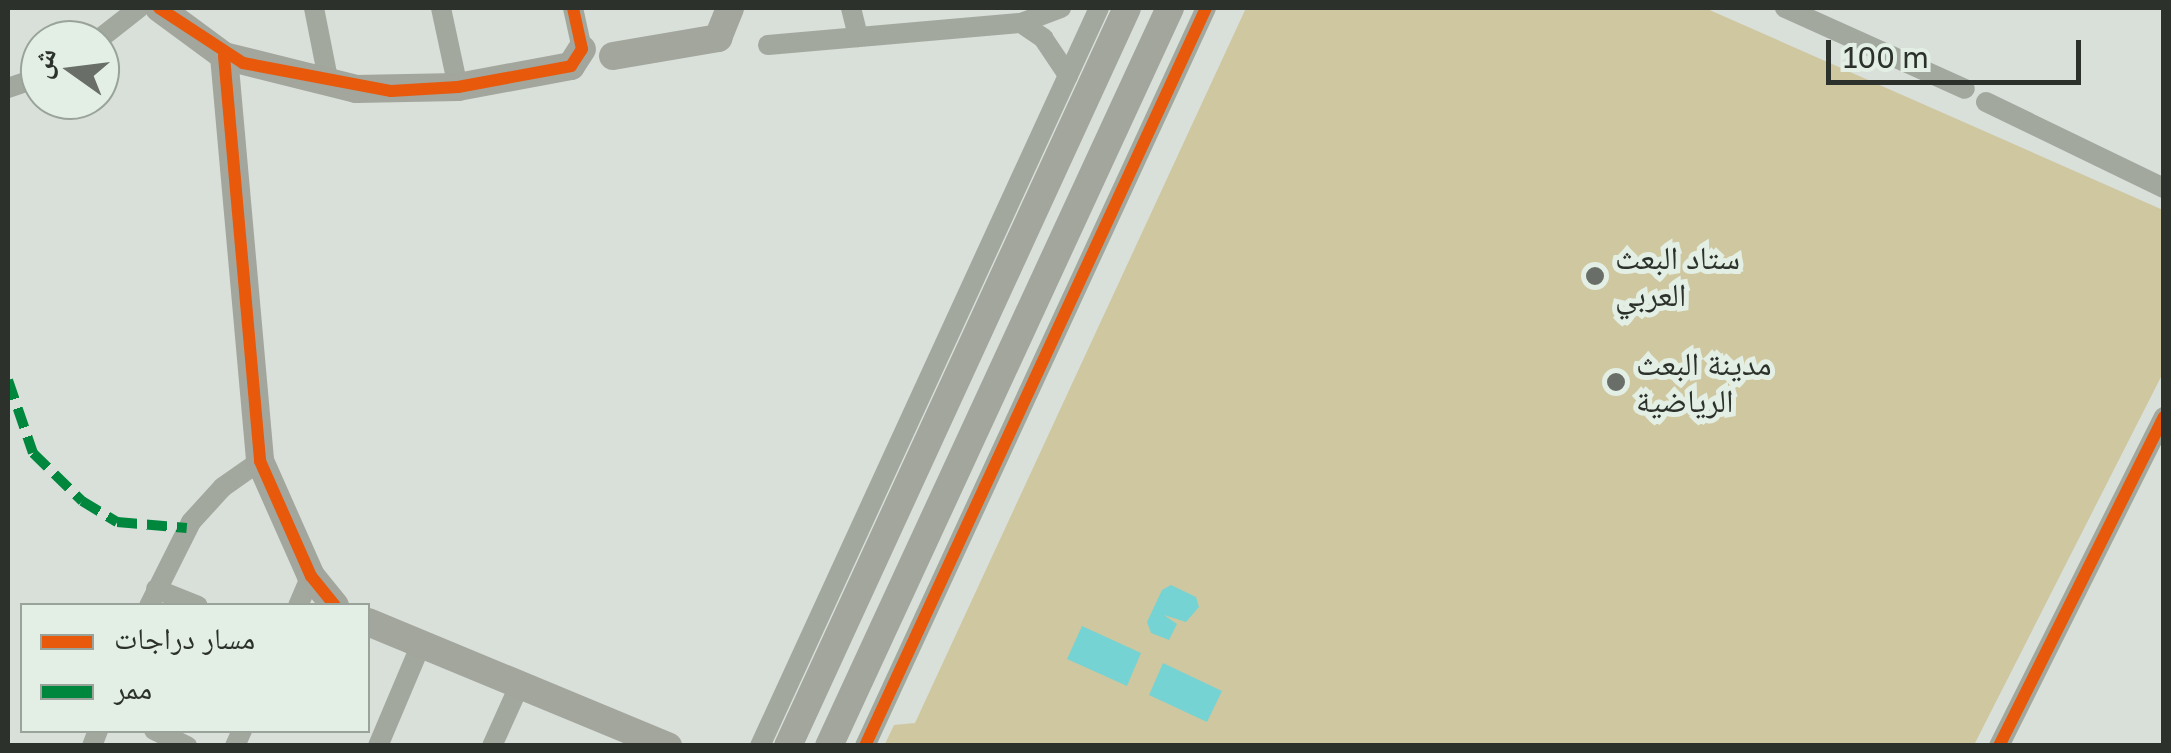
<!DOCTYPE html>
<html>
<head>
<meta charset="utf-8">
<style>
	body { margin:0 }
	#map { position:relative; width:2171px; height:753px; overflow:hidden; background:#d9dfd9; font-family:"Golos Text","Noto Naskh Arabic",sans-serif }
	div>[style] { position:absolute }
	.green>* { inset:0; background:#cfc7a0 }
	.water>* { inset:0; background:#76d3d3 }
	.street>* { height:20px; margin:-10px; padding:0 10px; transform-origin:10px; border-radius:10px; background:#a2a89d }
	.secondary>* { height:28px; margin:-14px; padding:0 14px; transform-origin:14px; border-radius:14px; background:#a2a69c }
	.quiet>* { height:10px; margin-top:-5px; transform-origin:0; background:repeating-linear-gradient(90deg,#00873e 0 20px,transparent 0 30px) }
	.cycleway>* { height:12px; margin:-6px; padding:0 6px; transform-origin:6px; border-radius:6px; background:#e8590c }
	.dots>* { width:28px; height:28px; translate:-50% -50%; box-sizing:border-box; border:5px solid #e3efe4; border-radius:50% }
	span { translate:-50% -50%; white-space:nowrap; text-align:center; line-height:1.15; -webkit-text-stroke:10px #e3efe4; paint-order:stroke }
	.poi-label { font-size:32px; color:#2c312c }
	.left { translate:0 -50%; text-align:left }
	.frame { position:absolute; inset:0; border:10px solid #2c312c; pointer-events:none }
	.legend { position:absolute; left:20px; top:603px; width:350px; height:130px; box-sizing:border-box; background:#e3efe4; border:2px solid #9aa39a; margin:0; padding:12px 18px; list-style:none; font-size:30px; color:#2c312c }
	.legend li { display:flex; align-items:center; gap:20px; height:50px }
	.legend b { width:50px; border:2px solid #9aa39a }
	.north { position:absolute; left:20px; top:20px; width:100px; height:100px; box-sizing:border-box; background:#e3efe4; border:2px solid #9aa39a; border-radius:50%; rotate:284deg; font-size:28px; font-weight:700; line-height:40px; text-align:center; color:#2c312c }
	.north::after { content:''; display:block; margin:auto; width:35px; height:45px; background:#696e69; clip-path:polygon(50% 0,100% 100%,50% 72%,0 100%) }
	.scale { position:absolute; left:1826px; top:40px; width:255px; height:45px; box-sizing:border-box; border:5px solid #2c312c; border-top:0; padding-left:12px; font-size:30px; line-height:35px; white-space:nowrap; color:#2c312c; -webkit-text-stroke:8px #e3efe4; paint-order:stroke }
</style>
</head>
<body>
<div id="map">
	<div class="green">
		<i style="clip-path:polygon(1246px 8px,1705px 8px,2163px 210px,2163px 373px,1974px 745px,884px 746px,894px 725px,915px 723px)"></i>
	</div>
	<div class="water">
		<i style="clip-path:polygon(1171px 585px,1196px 597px,1199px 607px,1186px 622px,1164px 615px,1177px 624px,1169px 640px,1151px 633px,1147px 622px,1162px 590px)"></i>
		<i style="clip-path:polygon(1082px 626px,1141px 653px,1127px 686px,1067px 659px)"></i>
		<i style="clip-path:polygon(1163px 663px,1222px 691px,1207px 722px,1149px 695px)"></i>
	</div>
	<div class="street">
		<i style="left:314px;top:8px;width:77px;rotate:78.8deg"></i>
		<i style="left:441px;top:8px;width:81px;rotate:77.9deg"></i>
		<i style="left:573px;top:8px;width:42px;rotate:77.6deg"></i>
		<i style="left:851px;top:8px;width:30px;rotate:76deg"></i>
		<i style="left:1061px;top:8px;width:43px;rotate:159.4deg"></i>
		<i style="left:1021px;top:23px;width:27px;rotate:34deg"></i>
		<i style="left:1043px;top:38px;width:45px;rotate:56deg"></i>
		<i style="left:1785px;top:8px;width:197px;rotate:24.2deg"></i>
		<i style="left:98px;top:40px;width:52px;rotate:-38deg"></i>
		<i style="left:768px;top:45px;width:254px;rotate:-5deg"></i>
		<i style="left:8px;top:88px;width:34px;rotate:-19deg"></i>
		<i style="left:1986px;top:102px;width:198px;rotate:25.8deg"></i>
		<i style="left:156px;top:589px;width:45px;rotate:22deg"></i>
		<i style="left:149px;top:606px;width:94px;rotate:-63.4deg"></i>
		<i style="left:191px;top:522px;width:47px;rotate:-47.6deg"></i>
		<i style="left:223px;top:487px;width:45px;rotate:-35.1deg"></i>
		<i style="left:298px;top:606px;width:33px;rotate:-67deg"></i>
		<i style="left:154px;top:730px;width:37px;rotate:26deg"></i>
		<i style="left:92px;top:746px;width:17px;rotate:-69deg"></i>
		<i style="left:235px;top:746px;width:17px;rotate:-66deg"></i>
		<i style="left:378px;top:746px;width:111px;rotate:-67.1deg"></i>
		<i style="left:492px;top:746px;width:68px;rotate:-65.7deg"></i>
		<i style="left:760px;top:746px;width:812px;rotate:-65.33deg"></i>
		<i style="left:865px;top:746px;width:813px;rotate:-65.2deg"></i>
		<i style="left:1999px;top:746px;width:368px;rotate:-63.4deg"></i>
	</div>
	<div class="secondary">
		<i style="left:159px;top:8px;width:81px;rotate:36.4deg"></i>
		<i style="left:224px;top:56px;width:136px;rotate:14deg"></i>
		<i style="left:356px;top:89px;width:102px;rotate:-1.1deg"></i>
		<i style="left:458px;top:87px;width:115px;rotate:-10.5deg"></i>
		<i style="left:571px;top:66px;width:20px;rotate:-57deg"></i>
		<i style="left:224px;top:56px;width:407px;rotate:84.9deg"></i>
		<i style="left:260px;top:461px;width:126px;rotate:66.1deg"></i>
		<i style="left:311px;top:576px;width:38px;rotate:51deg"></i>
		<i style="left:613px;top:56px;width:107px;rotate:-9.7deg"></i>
		<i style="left:718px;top:38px;width:32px;rotate:-68deg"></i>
		<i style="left:368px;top:622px;width:325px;rotate:22.5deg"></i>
		<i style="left:788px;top:746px;width:812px;rotate:-65.33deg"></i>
		<i style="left:829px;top:746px;width:813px;rotate:-65.2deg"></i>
	</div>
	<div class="quiet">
		<i style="left:8px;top:380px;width:77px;rotate:71.1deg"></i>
		<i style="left:33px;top:453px;width:69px;rotate:44.4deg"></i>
		<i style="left:82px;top:501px;width:41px;rotate:31deg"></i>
		<i style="left:117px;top:522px;width:70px;rotate:4.9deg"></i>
	</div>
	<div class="cycleway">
		<i style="left:159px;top:8px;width:100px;rotate:33.2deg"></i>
		<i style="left:243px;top:63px;width:151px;rotate:10.7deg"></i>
		<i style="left:391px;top:91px;width:67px;rotate:-3.4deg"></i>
		<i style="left:458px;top:87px;width:115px;rotate:-10.5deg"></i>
		<i style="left:571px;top:66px;width:20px;rotate:-57deg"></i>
		<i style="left:582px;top:49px;width:42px;rotate:-102.4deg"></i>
		<i style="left:224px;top:56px;width:407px;rotate:84.9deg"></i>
		<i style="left:260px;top:461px;width:126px;rotate:66.1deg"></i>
		<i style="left:311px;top:576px;width:38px;rotate:51deg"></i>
		<i style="left:865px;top:746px;width:813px;rotate:-65.2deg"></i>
		<i style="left:1999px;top:746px;width:368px;rotate:-63.4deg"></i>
	</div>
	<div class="dots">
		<i style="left:1595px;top:276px;background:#696e69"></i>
		<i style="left:1616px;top:382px;background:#696e69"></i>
	</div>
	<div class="poi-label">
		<span class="left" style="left:1615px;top:276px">ستاد البعث<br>العربي</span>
		<span class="left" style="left:1636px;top:382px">مدينة البعث<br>الرياضية</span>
	</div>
	<div class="frame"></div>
	<ul class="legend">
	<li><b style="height:12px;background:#e8590c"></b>مسار دراجات</li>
	<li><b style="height:12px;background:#00873e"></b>ممر</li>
	</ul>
	<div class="north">ش</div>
	<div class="scale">100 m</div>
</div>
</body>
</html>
